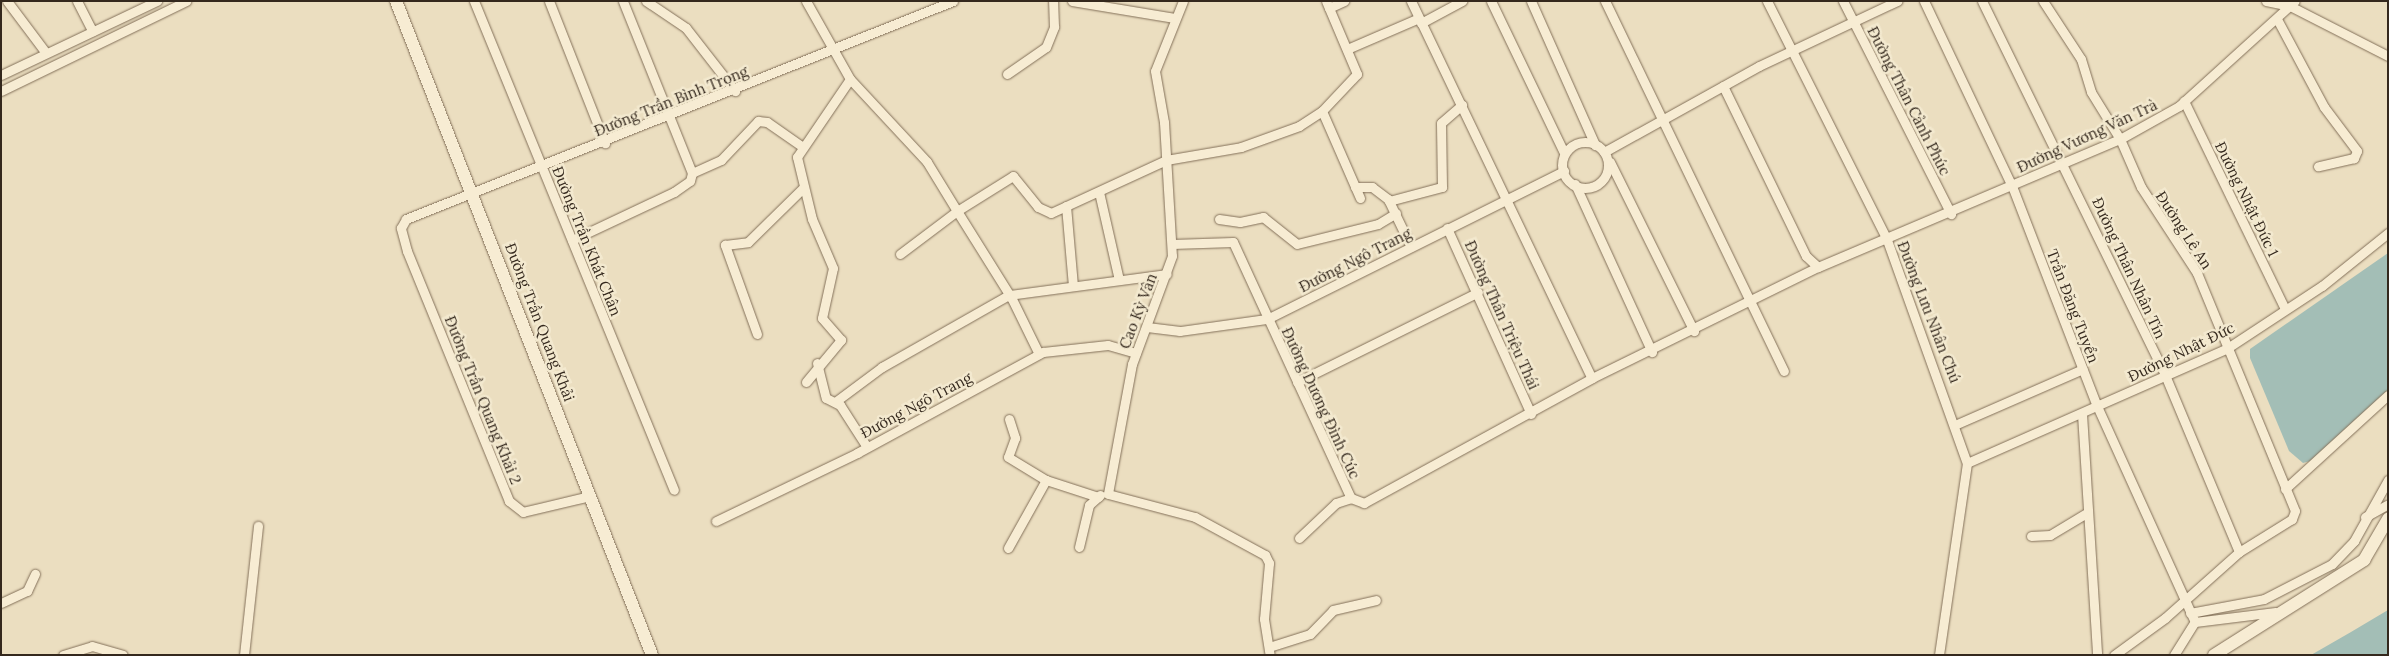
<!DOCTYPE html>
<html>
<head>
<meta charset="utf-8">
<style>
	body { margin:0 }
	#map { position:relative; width:2389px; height:656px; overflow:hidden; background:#ebdec0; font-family:Lora,serif }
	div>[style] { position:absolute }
	.water>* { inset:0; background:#a3beb6 }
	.roads { filter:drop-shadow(0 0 1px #837059) drop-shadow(0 0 1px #837059) }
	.street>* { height:9px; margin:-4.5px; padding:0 4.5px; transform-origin:4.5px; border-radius:4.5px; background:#f7ecd3 }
	.street>.ring { margin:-4.5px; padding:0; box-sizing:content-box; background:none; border:9px solid #f7ecd3; border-radius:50% }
	.secondary>* { height:12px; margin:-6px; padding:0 6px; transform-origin:6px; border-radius:6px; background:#f7ecd3 }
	span { translate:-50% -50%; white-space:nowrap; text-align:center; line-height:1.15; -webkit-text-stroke:5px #f3e9cf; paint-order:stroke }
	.street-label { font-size:15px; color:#34281d }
	.frame { position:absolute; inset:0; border:2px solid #34281d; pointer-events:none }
</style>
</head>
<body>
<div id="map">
	<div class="water">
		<i style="clip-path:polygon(2388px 253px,2388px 390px,2310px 461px,2303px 463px,2289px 451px,2250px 358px,2250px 349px)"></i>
		<i style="clip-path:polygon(2388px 610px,2388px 655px,2311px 655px,2351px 632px)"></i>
	</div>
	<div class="roads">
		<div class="street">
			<i style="left:7px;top:1px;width:65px;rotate:53.1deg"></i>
			<i style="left:77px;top:1px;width:34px;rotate:63deg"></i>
			<i style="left:474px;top:1px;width:528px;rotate:67.76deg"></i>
			<i style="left:549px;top:1px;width:153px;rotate:68.5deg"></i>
			<i style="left:646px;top:1px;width:48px;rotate:34deg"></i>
			<i style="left:686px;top:28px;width:80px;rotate:52.1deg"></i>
			<i style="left:806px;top:1px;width:90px;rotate:60.6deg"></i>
			<i style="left:850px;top:79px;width:113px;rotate:47.1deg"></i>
			<i style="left:927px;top:162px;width:57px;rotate:58.5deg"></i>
			<i style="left:957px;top:211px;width:66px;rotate:-32deg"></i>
			<i style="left:1013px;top:176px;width:40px;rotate:51deg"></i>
			<i style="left:1038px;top:207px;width:14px;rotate:25deg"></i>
			<i style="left:1051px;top:213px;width:127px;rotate:-24.7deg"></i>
			<i style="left:1166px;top:160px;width:76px;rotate:-9.8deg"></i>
			<i style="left:1241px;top:147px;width:62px;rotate:-19.9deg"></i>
			<i style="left:1299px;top:126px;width:27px;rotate:-33deg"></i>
			<i style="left:1322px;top:111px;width:51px;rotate:-46.6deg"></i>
			<i style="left:1357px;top:74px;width:79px;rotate:-113deg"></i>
			<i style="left:1072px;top:1px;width:104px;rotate:9.4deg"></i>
			<i style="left:1183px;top:1px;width:75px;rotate:111.8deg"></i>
			<i style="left:1155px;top:71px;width:52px;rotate:80deg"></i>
			<i style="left:1164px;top:122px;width:134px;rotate:86.6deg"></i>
			<i style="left:1172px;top:256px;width:115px;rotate:110.3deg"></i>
			<i style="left:1132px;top:364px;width:132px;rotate:100.5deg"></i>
			<i style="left:1108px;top:494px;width:90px;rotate:14.8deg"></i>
			<i style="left:1195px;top:517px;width:80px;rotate:28.5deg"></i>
			<i style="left:1265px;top:555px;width:9px;rotate:63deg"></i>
			<i style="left:1269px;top:563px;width:56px;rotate:95.1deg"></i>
			<i style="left:1264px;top:619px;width:36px;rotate:81deg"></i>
			<i style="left:1411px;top:1px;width:418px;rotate:64.4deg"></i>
			<i style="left:1491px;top:1px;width:169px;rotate:64.3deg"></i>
			<i style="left:1531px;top:1px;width:158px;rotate:66deg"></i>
			<i style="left:1605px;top:1px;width:411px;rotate:64.2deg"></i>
			<i style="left:1767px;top:1px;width:267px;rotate:63.3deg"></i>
			<i style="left:1887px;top:240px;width:237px;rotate:70.3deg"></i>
			<i style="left:1967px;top:463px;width:194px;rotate:98.3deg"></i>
			<i style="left:1843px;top:1px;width:239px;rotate:63.1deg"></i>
			<i style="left:1924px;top:1px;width:205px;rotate:64.6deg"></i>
			<i style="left:2012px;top:186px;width:236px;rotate:68.9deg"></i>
			<i style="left:2097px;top:406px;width:237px;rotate:65.6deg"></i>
			<i style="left:1982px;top:1px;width:416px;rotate:63.9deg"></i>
			<i style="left:2165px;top:375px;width:192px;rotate:67.3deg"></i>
			<i style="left:2043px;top:1px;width:69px;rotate:56.8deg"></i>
			<i style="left:2081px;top:59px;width:34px;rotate:73deg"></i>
			<i style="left:2091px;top:92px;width:55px;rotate:58.3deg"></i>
			<i style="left:2120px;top:139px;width:52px;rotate:66.4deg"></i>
			<i style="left:2141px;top:187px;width:103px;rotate:56.9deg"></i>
			<i style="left:2197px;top:273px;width:257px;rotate:67.6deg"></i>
			<i style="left:2295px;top:511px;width:9px;rotate:111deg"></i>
			<i style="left:2292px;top:519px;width:62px;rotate:148.1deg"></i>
			<i style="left:2239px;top:552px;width:99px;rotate:138.3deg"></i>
			<i style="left:2165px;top:618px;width:63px;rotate:144deg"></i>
			<i style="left:2266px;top:1px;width:25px;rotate:12deg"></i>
			<i style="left:2290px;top:6px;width:110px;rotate:27deg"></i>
			<i style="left:1329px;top:8px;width:17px;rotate:-25deg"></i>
			<i style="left:2277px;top:19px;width:100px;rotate:61.9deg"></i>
			<i style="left:2324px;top:107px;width:55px;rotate:53.1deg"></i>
			<i style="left:2357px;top:151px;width:8px;rotate:113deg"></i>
			<i style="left:2354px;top:158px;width:37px;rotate:167deg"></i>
			<i style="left:1421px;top:23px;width:47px;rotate:-28.2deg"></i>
			<i style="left:1347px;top:49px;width:78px;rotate:-23.3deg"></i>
			<i style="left:1007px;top:74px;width:47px;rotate:-34.7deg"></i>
			<i style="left:1046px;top:47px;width:22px;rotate:-68deg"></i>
			<i style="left:1054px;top:27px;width:26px;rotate:-92deg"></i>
			<i style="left:1px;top:75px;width:173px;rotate:-25.4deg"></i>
			<i style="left:1723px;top:86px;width:189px;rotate:64deg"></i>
			<i style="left:1806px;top:256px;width:16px;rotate:43deg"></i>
			<i style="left:1px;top:91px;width:206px;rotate:-25.9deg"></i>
			<i style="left:2184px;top:101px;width:231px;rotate:64.1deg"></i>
			<i style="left:1322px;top:111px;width:95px;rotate:66.4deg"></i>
			<i class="ring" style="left:1562px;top:142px;width:37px;height:37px"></i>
			<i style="left:1604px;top:152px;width:177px;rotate:-29deg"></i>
			<i style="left:1759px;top:66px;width:153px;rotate:-25.2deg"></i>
			<i style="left:1610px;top:162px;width:189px;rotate:63.6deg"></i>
			<i style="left:692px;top:173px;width:32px;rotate:-24deg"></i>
			<i style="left:721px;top:160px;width:54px;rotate:-46.5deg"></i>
			<i style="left:758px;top:121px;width:9px;rotate:6deg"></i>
			<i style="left:767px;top:122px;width:40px;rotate:34.9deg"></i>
			<i style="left:1575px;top:184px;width:185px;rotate:65.4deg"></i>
			<i style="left:1355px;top:187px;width:17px"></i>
			<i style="left:1372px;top:187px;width:20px;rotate:37deg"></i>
			<i style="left:1388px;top:199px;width:53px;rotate:64.4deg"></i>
			<i style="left:1099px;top:192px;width:90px;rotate:77.2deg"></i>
			<i style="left:1389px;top:201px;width:55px;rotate:-14.8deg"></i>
			<i style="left:1442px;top:187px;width:64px;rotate:-90.9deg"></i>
			<i style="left:1441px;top:123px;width:28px;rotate:-41deg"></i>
			<i style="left:1066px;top:206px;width:80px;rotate:85deg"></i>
			<i style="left:1219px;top:219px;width:21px;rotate:8deg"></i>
			<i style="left:1240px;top:222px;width:24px;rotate:-12deg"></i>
			<i style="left:1263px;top:217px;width:43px;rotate:38.5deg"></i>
			<i style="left:1297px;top:244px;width:83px;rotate:-13.9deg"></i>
			<i style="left:1378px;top:224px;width:21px;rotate:-31deg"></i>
			<i style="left:1447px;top:228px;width:204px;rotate:65.7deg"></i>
			<i style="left:572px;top:240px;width:113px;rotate:-25.2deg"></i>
			<i style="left:674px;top:192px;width:19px;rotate:-35deg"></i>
			<i style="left:690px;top:181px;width:8px;rotate:-76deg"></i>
			<i style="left:692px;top:173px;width:185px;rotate:-111.9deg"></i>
			<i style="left:1172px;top:244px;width:61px;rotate:-1.9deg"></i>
			<i style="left:1233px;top:242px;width:282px;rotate:65.3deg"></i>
			<i style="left:900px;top:254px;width:71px;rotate:-37deg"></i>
			<i style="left:957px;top:211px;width:104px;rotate:58deg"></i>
			<i style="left:1012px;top:299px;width:61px;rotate:63.9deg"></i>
			<i style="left:1147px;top:327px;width:33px;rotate:7deg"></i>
			<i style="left:1180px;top:331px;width:88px;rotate:-7.9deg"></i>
			<i style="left:1267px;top:319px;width:332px;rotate:-26.5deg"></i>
			<i style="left:757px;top:334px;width:95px;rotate:-109.8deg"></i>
			<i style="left:725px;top:245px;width:23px;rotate:-7deg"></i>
			<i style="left:748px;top:242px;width:76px;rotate:-44.5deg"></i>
			<i style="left:817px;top:363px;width:36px;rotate:76deg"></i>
			<i style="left:826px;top:398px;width:16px;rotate:27deg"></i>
			<i style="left:840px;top:405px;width:50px;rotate:57.3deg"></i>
			<i style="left:806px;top:382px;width:55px;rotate:-50.2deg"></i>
			<i style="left:841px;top:340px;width:29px;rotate:-131deg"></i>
			<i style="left:822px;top:318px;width:51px;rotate:-77.6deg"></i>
			<i style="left:833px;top:268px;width:53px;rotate:-113.2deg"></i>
			<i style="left:812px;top:219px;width:64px;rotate:-103.6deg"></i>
			<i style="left:797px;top:157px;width:94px;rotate:-55.8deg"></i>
			<i style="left:1297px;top:382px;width:202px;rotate:-26.4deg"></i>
			<i style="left:835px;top:402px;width:59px;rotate:-36.7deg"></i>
			<i style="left:882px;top:367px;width:146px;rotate:-29.6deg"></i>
			<i style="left:1009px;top:295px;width:159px;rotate:-7.6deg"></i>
			<i style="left:2082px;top:414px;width:241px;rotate:86.4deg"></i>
			<i style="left:1009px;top:419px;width:20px;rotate:72deg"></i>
			<i style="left:1015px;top:438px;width:20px;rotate:110deg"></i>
			<i style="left:1008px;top:457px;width:44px;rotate:31.2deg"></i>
			<i style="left:1046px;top:480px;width:55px;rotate:18.1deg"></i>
			<i style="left:1957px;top:424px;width:137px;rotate:-23.6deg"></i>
			<i style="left:1967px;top:463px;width:283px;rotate:-23.8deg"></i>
			<i style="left:2226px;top:349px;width:115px;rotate:-33.3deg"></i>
			<i style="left:2322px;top:286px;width:85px;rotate:-38.8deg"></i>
			<i style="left:2285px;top:489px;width:139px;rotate:-42.4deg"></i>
			<i style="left:590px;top:496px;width:69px;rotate:166.6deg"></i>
			<i style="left:523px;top:512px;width:18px;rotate:-142deg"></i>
			<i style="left:509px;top:501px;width:270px;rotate:-112.2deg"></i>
			<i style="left:407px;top:251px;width:24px;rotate:-105deg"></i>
			<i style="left:401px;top:228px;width:10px;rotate:-61deg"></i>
			<i style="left:406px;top:219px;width:589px;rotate:-21.73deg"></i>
			<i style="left:2365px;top:517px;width:26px;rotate:-29deg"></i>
			<i style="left:716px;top:521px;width:157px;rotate:-25.7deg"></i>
			<i style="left:857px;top:453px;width:212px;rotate:-28.5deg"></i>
			<i style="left:1043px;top:352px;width:65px;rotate:-6.1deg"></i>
			<i style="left:1108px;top:345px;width:29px;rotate:16deg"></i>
			<i style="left:2031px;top:536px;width:19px;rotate:-3deg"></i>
			<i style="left:2050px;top:535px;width:41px;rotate:-31deg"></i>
			<i style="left:1299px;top:538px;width:51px;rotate:-43.4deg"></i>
			<i style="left:1336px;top:503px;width:16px;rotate:-18deg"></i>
			<i style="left:1351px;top:498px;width:14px;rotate:21deg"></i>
			<i style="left:1364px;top:503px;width:260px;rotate:-28.7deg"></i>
			<i style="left:1592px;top:378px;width:252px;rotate:-26.2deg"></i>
			<i style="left:1818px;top:267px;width:328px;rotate:-23deg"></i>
			<i style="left:2120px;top:139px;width:68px;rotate:-29.2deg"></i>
			<i style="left:2179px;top:106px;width:156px;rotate:-42.2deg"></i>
			<i style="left:1079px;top:547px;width:43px;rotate:-76.6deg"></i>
			<i style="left:1089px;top:505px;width:15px;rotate:-42deg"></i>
			<i style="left:1008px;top:548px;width:78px;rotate:-60.8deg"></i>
			<i style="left:1px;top:603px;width:29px;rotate:-25deg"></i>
			<i style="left:27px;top:591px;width:19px;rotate:-65deg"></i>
			<i style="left:2190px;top:613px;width:75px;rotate:-10.7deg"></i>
			<i style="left:2264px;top:599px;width:76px;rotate:-27.2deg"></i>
			<i style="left:2332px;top:564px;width:32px;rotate:-46deg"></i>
			<i style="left:2354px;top:541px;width:70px;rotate:-60.9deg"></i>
			<i style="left:1269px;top:647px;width:43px;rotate:-17.6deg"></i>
			<i style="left:1310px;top:634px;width:33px;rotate:-46deg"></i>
			<i style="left:1333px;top:610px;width:44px;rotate:-13.1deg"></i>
			<i style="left:63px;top:655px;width:30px;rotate:-17deg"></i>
			<i style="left:92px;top:646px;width:32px;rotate:16deg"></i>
			<i style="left:244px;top:655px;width:130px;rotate:-83.8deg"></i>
			<i style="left:2174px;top:655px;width:39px;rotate:-58deg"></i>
			<i style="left:2195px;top:622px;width:81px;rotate:-7.1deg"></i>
		</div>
		<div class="secondary">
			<i style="left:396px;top:1px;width:702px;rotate:68.62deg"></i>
			<i style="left:2214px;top:655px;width:178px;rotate:-32.3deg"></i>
			<i style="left:2364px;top:560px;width:48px;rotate:-59.7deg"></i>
		</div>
	</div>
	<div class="street-label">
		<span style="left:671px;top:101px;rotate:-22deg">Đường Trần Bình Trọng</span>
		<span style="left:1909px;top:101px;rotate:63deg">Đường Thân Cảnh Phúc</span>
		<span style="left:2087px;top:136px;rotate:-25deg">Đường Vương Văn Trà</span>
		<span style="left:2247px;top:199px;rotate:64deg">Đường Nhật Đức 1</span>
		<span style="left:2184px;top:230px;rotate:57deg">Đường Lê An</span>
		<span style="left:587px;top:241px;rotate:68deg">Đường Trần Khát Chân</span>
		<span style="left:1355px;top:260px;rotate:-27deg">Đường Ngô Trang</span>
		<span style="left:2129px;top:268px;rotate:65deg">Đường Thân Nhân Tín</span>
		<span style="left:2073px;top:306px;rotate:69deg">Trần Đăng Tuyển</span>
		<span style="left:1138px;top:311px;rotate:-69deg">Cao Kỳ Vân</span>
		<span style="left:1929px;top:312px;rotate:69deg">Đường Lưu Nhân Chú</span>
		<span style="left:1502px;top:315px;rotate:66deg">Đường Thân Triệu Thái</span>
		<span style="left:540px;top:322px;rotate:69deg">Đường Trần Quang Khải</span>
		<span style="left:2181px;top:352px;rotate:-26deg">Đường Nhật Đức</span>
		<span style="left:483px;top:400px;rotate:68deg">Đường Trần Quang Khải 2</span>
		<span style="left:1321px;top:403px;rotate:65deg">Đường Dương Đình Cúc</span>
		<span style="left:916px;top:405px;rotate:-28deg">Đường Ngô Trang</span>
	</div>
	<div class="frame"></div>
</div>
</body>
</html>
